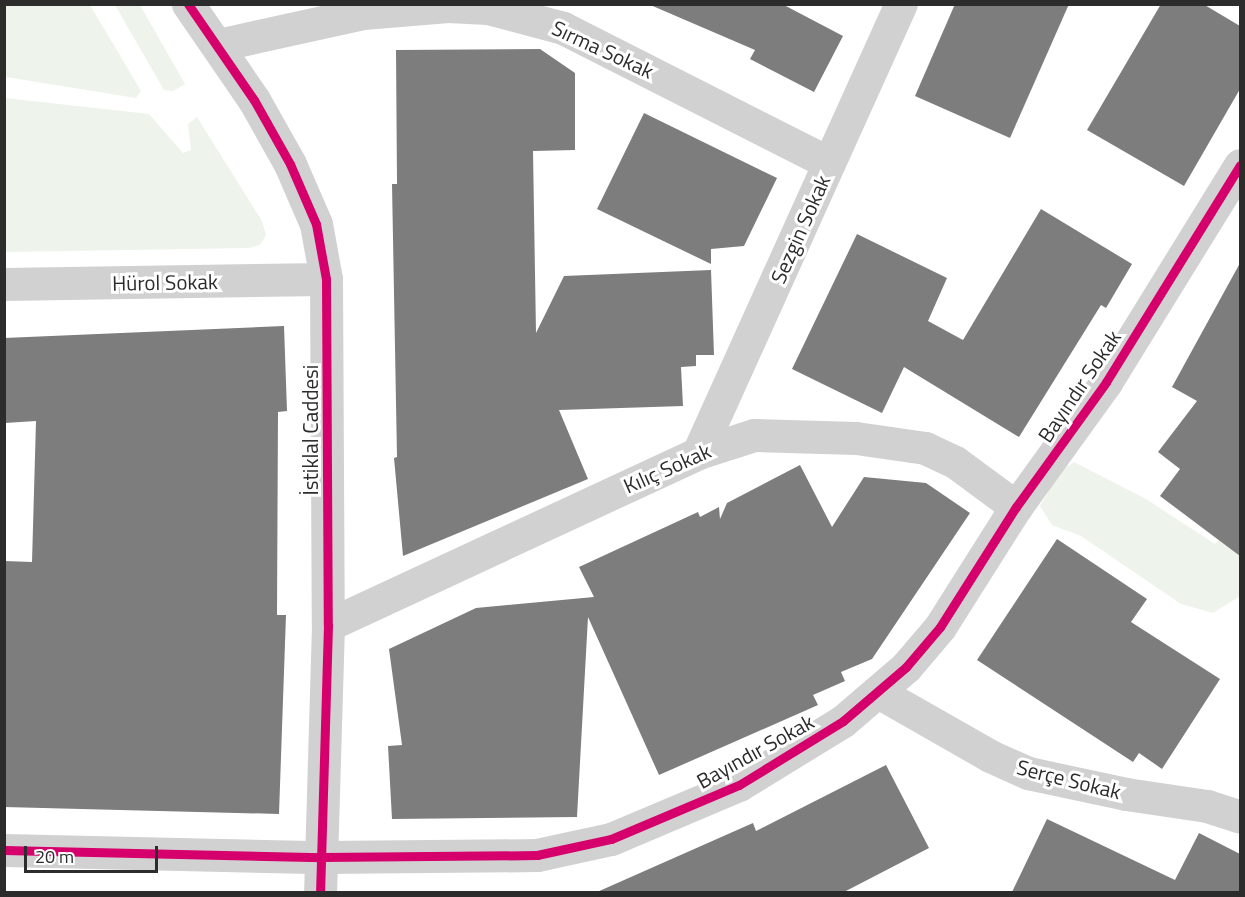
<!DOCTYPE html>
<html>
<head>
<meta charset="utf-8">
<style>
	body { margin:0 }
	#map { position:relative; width:1245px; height:897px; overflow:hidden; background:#fff; font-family:"Titillium Web",sans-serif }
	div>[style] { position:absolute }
	.green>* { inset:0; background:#eef3eb }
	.building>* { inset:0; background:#7d7d7d }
	.minor>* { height:33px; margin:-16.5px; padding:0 16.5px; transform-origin:16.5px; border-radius:16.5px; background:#d1d1d1 }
	.tertiary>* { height:33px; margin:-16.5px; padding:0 16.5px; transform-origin:16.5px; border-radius:16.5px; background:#d1d1d1 }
	.cycleway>* { height:9px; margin:-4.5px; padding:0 4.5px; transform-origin:4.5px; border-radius:4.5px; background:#d6006c }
	span { translate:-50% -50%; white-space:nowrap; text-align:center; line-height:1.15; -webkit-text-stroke:6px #fff; paint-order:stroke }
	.street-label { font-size:21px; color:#2c2c2c }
	.frame { position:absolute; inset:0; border:6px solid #2c2c2c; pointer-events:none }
	.scale { position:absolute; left:24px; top:846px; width:134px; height:27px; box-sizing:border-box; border:3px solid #2c2c2c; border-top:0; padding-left:8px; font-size:18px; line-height:21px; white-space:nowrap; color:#2c2c2c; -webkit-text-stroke:4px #fff; paint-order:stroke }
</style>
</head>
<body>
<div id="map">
	<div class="green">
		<i style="clip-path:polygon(5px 4px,90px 5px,141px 91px,136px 98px,6px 77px)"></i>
		<i style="clip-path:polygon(115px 5px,140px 5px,185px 84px,173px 91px,164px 90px)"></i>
		<i style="clip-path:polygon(5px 98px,149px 114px,183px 153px,191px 150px,188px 124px,197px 117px,262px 221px,266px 235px,260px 245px,248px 248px,5px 252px)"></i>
		<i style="clip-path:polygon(1074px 462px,1146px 499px,1215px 544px,1240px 516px,1240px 596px,1213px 613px,1181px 604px,1081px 536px,1052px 525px,1040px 506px,1061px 471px)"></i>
	</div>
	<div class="building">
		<i style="clip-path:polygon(648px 4px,782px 4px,843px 36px,814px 92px,750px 59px,755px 50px)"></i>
		<i style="clip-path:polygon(955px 4px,1069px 4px,1010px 138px,915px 96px)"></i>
		<i style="clip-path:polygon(1161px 4px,1203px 4px,1240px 26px,1240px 89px,1184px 186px,1087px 130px)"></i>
		<i style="clip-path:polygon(540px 49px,575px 73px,575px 150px,533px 151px,536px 333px,564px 276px,711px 270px,714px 355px,696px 355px,696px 366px,681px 367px,683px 406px,559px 410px,588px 479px,403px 556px,394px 458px,397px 457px,392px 184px,397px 184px,396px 50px)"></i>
		<i style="clip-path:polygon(644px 113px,777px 178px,744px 246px,711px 249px,711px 264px,597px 209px)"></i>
		<i style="clip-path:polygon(1041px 209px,1132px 264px,1106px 308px,1101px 305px,1019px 437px,904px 367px,882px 413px,792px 369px,857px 234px,947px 278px,928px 321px,963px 340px)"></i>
		<i style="clip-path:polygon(1240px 263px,1240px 556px,1160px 496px,1180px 469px,1158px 452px,1197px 401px,1172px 387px)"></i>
		<i style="clip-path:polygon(284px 326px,287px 411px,278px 412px,277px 615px,286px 615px,279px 814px,4px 807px,4px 561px,32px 562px,36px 421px,5px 423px,4px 338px)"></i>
		<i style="clip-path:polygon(800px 465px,832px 527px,864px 477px,926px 483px,970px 513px,872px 659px,841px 672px,845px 681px,813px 695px,818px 705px,659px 775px,588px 617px,577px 817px,392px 819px,388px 746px,402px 745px,389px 649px,476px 608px,594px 597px,579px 567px,698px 512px,700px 517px,719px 507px,720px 519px,727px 503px)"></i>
		<i style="clip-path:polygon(1057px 539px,1147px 599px,1131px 622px,1220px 679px,1162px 769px,1139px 753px,1133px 762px,977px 660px)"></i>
		<i style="clip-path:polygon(886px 765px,929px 848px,844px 892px,597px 892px,753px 823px,756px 831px)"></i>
		<i style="clip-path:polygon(1047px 819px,1175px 880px,1199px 833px,1240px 854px,1240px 892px,1012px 892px)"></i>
	</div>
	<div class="minor">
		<i style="left:218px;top:45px;width:148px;rotate:-12.4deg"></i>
		<i style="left:363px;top:13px;width:85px;rotate:-4.7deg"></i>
		<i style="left:448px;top:6px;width:40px;rotate:2.9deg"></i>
		<i style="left:488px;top:8px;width:78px;rotate:14.9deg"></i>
		<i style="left:563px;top:28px;width:298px;rotate:26.9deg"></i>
		<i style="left:4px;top:284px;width:322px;rotate:-0.9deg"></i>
		<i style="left:698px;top:453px;width:493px;rotate:-65.7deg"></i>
		<i style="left:328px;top:625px;width:408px;rotate:-24.9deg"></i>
		<i style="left:698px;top:453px;width:59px;rotate:-17.8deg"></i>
		<i style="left:754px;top:435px;width:102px;rotate:1.7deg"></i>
		<i style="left:856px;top:438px;width:70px;rotate:8.2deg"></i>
		<i style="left:925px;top:448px;width:33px;rotate:25deg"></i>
		<i style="left:955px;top:462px;width:76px;rotate:36.4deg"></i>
		<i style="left:878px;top:692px;width:129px;rotate:29.7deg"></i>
		<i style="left:990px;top:756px;width:42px;rotate:24.1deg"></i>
		<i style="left:1028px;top:773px;width:100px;rotate:12.1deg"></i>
		<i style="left:1126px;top:794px;width:82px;rotate:8.4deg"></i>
		<i style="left:1207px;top:806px;width:35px;rotate:18deg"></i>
		<i style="left:4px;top:850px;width:318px;rotate:1.3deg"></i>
		<i style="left:322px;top:857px;width:215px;rotate:-0.5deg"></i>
		<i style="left:537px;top:855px;width:76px;rotate:-12.2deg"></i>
		<i style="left:611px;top:839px;width:139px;rotate:-22.9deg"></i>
		<i style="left:739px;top:785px;width:122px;rotate:-31.6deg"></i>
		<i style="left:843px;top:721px;width:83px;rotate:-40.6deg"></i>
		<i style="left:906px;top:667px;width:52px;rotate:-49.6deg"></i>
		<i style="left:940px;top:627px;width:142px;rotate:-57.7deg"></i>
		<i style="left:1016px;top:507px;width:154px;rotate:-54.2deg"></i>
		<i style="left:1106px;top:382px;width:255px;rotate:-58.3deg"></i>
	</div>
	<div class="tertiary">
		<i style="left:188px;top:4px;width:116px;rotate:55.5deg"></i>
		<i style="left:254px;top:100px;width:73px;rotate:60.6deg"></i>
		<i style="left:290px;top:164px;width:65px;rotate:66.6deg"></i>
		<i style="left:316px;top:224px;width:56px;rotate:79.7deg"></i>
		<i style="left:326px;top:279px;width:346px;rotate:89.7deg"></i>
		<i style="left:328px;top:625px;width:267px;rotate:91.7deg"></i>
	</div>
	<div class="cycleway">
		<i style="left:188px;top:4px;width:116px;rotate:55.5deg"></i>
		<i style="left:254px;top:100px;width:73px;rotate:60.6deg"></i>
		<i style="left:290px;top:164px;width:65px;rotate:66.6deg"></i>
		<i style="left:316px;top:224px;width:56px;rotate:79.7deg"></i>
		<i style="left:326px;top:279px;width:346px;rotate:89.7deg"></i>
		<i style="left:328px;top:625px;width:267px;rotate:91.7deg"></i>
		<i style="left:4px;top:850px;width:318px;rotate:1.3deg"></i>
		<i style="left:322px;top:857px;width:215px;rotate:-0.5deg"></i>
		<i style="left:537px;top:855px;width:76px;rotate:-12.2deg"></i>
		<i style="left:611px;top:839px;width:139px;rotate:-22.9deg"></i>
		<i style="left:739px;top:785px;width:122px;rotate:-31.6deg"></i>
		<i style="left:843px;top:721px;width:83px;rotate:-40.6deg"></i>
		<i style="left:906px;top:667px;width:52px;rotate:-49.6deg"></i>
		<i style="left:940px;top:627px;width:142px;rotate:-57.7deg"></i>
		<i style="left:1016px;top:507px;width:154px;rotate:-54.2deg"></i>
		<i style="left:1106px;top:382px;width:255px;rotate:-58.3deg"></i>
	</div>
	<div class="street-label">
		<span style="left:603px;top:49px;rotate:25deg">Sırma Sokak</span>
		<span style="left:800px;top:229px;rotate:-66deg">Sezgin Sokak</span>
		<span style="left:165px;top:282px;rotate:-1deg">Hürol Sokak</span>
		<span style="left:1079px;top:386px;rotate:-56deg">Bayındır Sokak</span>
		<span style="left:310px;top:430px;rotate:-90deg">İstiklal Caddesi</span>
		<span style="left:667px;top:468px;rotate:-24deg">Kılıç Sokak</span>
		<span style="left:755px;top:751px;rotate:-29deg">Bayındır Sokak</span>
		<span style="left:1069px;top:779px;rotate:14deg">Serçe Sokak</span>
	</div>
	<div class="frame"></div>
	<div class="scale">20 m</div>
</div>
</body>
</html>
